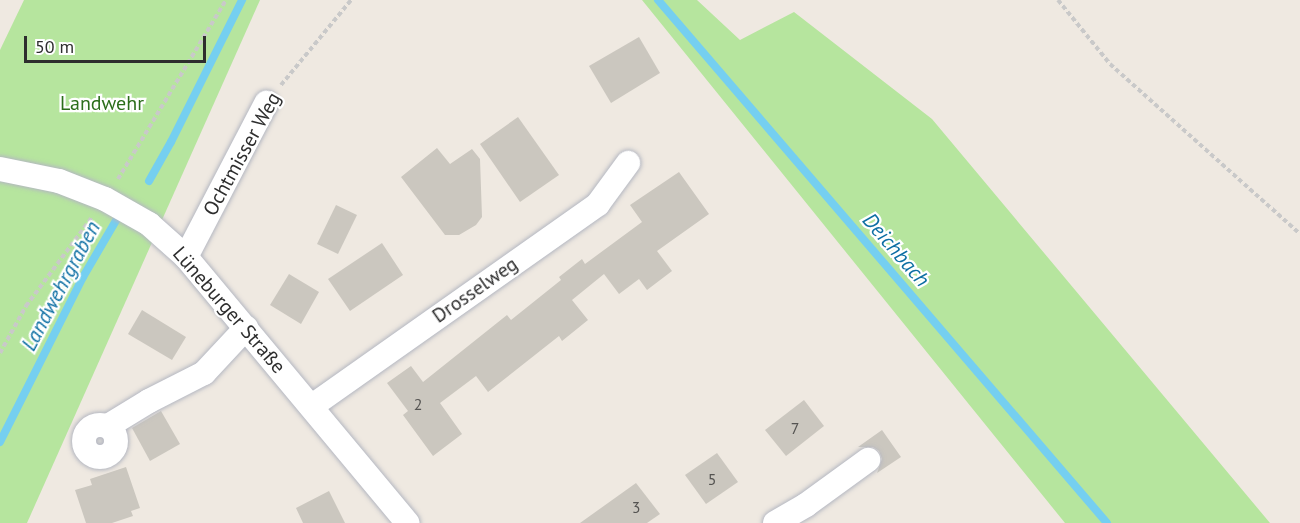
<!DOCTYPE html>
<html>
<head>
<meta charset="utf-8">
<style>
	body { margin:0 }
	#map { position:relative; width:1300px; height:523px; overflow:hidden; background:#efe9e1; font-family:"PT Sans",sans-serif }
	div>[style] { position:absolute }
	.green>* { inset:0; background:#b6e59e }
	.stream>* { height:8px; margin:-4px; padding:0 4px; transform-origin:4px; border-radius:4px; background:#75cff0 }
	.building>* { inset:0; background:#cbc7bf }
	.path>* { height:4px; margin-top:-2px; transform-origin:0; background:repeating-linear-gradient(90deg,#c9c9c9 0 4.5px,transparent 0 7.5px) }
	.roads { filter:drop-shadow(0 0 2px #b4b7c1) drop-shadow(0 0 2px #b4b7c1) }
	.minor>* { height:24px; margin:-12px; padding:0 12px; transform-origin:12px; border-radius:12px; background:#fff }
	.minor>.ring { margin:-12px; padding:0; box-sizing:content-box; background:none; border:24px solid #fff; border-radius:50% }
	span { translate:-50% -50%; white-space:nowrap; text-align:center; line-height:1.15; -webkit-text-stroke:4.5px #fff; paint-order:stroke }
	.number-label { font-size:16px; color:#555452 }
	.number-label span { -webkit-text-stroke-width:0 }
	.park-label { font-size:20px; color:#2c6e1b }
	.street-label { font-size:20px; color:#2e2e2e }
	.water-label { font-size:21px; color:#0d6fa3; font-style:italic }
	.scale { position:absolute; left:24px; top:36px; width:182px; height:27px; box-sizing:border-box; border:3px solid #2e2e2e; border-top:0; padding-left:8px; font-size:18px; line-height:21px; white-space:nowrap; color:#2e2e2e; -webkit-text-stroke:4px #fff; paint-order:stroke }
</style>
</head>
<body>
<div id="map">
	<div class="green">
		<i style="clip-path:polygon(24px 0,260px 0,27px 523px,0 523px,0 50px)"></i>
		<i style="clip-path:polygon(642px 0,697px 0,740px 40px,794px 12px,932px 119px,1270px 523px,1065px 523px)"></i>
	</div>
	<div class="stream">
		<i style="left:658px;top:0;width:689px;rotate:49.35deg"></i>
		<i style="left:149px;top:181px;width:45px;rotate:-60.6deg"></i>
		<i style="left:171px;top:142px;width:159px;rotate:-63.4deg"></i>
		<i style="left:0;top:442px;width:185px;rotate:-63.3deg"></i>
		<i style="left:83px;top:277px;width:75px;rotate:-59.7deg"></i>
	</div>
	<div class="building">
		<i style="clip-path:polygon(639px 37px,660px 73px,611px 103px,589px 66px)"></i>
		<i style="clip-path:polygon(518px 117px,559px 175px,520px 202px,480px 144px)"></i>
		<i style="clip-path:polygon(437px 148px,450px 164px,472px 149px,480px 159px,482px 217px,476px 225px,459px 235px,445px 235px,401px 177px)"></i>
		<i style="clip-path:polygon(679px 172px,709px 214px,657px 251px,672px 271px,647px 290px,639px 279px,619px 294px,604px 274px,572px 300px,588px 320px,562px 341px,559px 336px,488px 392px,476px 376px,440px 403px,462px 434px,433px 456px,403px 415px,408px 411px,387px 383px,411px 366px,423px 382px,507px 315px,511px 320px,561px 280px,559px 277px,582px 259px,585px 264px,642px 222px,630px 205px)"></i>
		<i style="clip-path:polygon(336px 205px,357px 215px,338px 254px,317px 244px)"></i>
		<i style="clip-path:polygon(382px 243px,403px 275px,350px 311px,328px 279px)"></i>
		<i style="clip-path:polygon(289px 274px,319px 292px,301px 324px,270px 305px)"></i>
		<i style="clip-path:polygon(142px 310px,186px 337px,172px 360px,128px 334px)"></i>
		<i style="clip-path:polygon(804px 400px,824px 426px,786px 456px,765px 430px)"></i>
		<i style="clip-path:polygon(161px 411px,180px 444px,150px 461px,132px 428px)"></i>
		<i style="clip-path:polygon(882px 430px,901px 457px,877px 473px,882px 459px,879px 451px,873px 447px,858px 447px)"></i>
		<i style="clip-path:polygon(717px 453px,738px 482px,706px 504px,685px 475px)"></i>
		<i style="clip-path:polygon(126px 467px,140px 508px,131px 511px,133px 516px,112px 523px,86px 523px,75px 490px,92px 485px,90px 479px)"></i>
		<i style="clip-path:polygon(636px 483px,660px 514px,647px 523px,580px 523px)"></i>
		<i style="clip-path:polygon(329px 491px,345px 523px,303px 523px,296px 508px)"></i>
	</div>
	<div class="path">
		<i style="left:1058px;top:0;width:82px;rotate:50.9deg"></i>
		<i style="left:1110px;top:64px;width:255px;rotate:41.8deg"></i>
		<i style="left:281px;top:85px;width:110px;rotate:-50.5deg"></i>
		<i style="left:118px;top:179px;width:209px;rotate:-58.9deg"></i>
		<i style="left:0;top:353px;width:54px;rotate:-61deg"></i>
		<i style="left:26px;top:306px;width:111px;rotate:-53.4deg"></i>
	</div>
	<div class="roads">
		<div class="minor">
			<i style="left:0;top:169px;width:60px;rotate:11.5deg"></i>
			<i style="left:59px;top:181px;width:49px;rotate:21.4deg"></i>
			<i style="left:105px;top:199px;width:51px;rotate:29.6deg"></i>
			<i style="left:149px;top:224px;width:50px;rotate:41.7deg"></i>
			<i style="left:186px;top:257px;width:346px;rotate:50.2deg"></i>
			<i style="left:186px;top:257px;width:174px;rotate:-62.5deg"></i>
			<i style="left:312px;top:406px;width:350px;rotate:-35.2deg"></i>
			<i style="left:598px;top:204px;width:51px;rotate:-53.8deg"></i>
			<i class="ring" style="left:84px;top:425px;width:8px;height:8px"></i>
			<i style="left:108px;top:426px;width:48px;rotate:-31.4deg"></i>
			<i style="left:149px;top:401px;width:62px;rotate:-27deg"></i>
			<i style="left:204px;top:373px;width:62px;rotate:-47deg"></i>
			<i style="left:775px;top:523px;width:36px;rotate:-30deg"></i>
			<i style="left:806px;top:505px;width:77px;rotate:-36deg"></i>
		</div>
	</div>
	<div class="number-label">
		<span style="left:418px;top:404px">2</span>
		<span style="left:795px;top:428px">7</span>
		<span style="left:712px;top:479px">5</span>
		<span style="left:636px;top:507px">3</span>
	</div>
	<div class="park-label">
		<span style="left:102px;top:103px">Landwehr</span>
	</div>
	<div class="street-label">
		<span style="left:242px;top:154px;rotate:-61deg">Ochtmisser Weg</span>
		<span style="left:475px;top:290px;rotate:-35deg">Drosselweg</span>
		<span style="left:229px;top:310px;rotate:49deg">Lüneburger Straße</span>
	</div>
	<div class="water-label">
		<span style="left:896px;top:250px;rotate:49deg">Deichbach</span>
		<span style="left:61px;top:286px;rotate:-62deg">Landwehrgraben</span>
	</div>
	<div class="scale">50 m</div>
</div>
</body>
</html>
